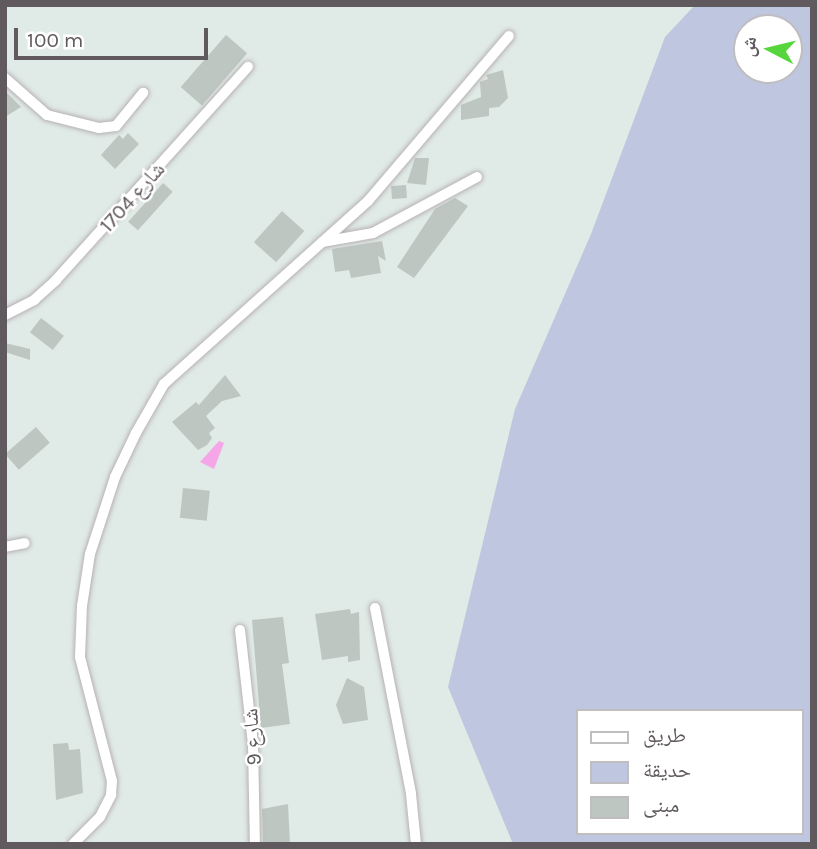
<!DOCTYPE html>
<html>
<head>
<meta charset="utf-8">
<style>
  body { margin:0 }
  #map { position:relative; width:817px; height:849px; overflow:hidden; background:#e0eae6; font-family:Karla,"Noto Naskh Arabic",sans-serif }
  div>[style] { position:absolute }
  .green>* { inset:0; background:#bfc7e0 }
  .water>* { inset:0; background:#f5a6e7 }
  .building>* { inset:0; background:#bdc6c0; transform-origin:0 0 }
  .roads { filter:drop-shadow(0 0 2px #b7b1b4) drop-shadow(0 0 2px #b7b1b4) }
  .street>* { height:10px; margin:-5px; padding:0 5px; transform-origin:5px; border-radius:5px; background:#fff }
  span { translate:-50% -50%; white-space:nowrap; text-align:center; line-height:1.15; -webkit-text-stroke:5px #fff; paint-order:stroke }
  .street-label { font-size:21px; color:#60595e }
  .frame { position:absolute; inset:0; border:7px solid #60595e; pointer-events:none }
  .legend { position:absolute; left:576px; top:709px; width:228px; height:126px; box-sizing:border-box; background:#fff; border:2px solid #bfbdbf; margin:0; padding:9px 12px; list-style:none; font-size:21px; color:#60595e }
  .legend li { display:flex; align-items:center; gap:14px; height:35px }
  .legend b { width:35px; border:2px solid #bfbdbf }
  .north { position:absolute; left:733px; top:14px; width:70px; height:70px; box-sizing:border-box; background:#fff; border:2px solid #bfbdbf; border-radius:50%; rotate:277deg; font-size:19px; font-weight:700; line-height:28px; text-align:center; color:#60595e }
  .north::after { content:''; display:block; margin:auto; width:24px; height:32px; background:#57d53c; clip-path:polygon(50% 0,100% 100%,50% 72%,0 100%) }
  .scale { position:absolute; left:14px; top:28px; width:194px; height:32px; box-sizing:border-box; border:4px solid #60595e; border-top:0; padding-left:9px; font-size:21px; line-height:24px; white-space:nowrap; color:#60595e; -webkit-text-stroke:5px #fff; paint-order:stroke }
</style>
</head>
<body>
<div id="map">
  <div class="green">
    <i style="clip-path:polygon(evenodd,695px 5px,812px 5px,812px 844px,513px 844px,448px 687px,515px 409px,591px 234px,665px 37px,695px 5px,747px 28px,789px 28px,789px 70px,747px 70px,747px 28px,695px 5px,577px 711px,801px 711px,801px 833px,577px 833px,577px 711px)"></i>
  </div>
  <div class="water">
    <i style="clip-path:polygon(219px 441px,224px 443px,214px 469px,200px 462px)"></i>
  </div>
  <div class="building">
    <i style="left:226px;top:35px;width:28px;height:69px;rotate:41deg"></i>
    <i style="clip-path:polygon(503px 70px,508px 98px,499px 107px,489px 108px,489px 116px,461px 120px,461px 105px,481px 97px,480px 82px,488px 79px,486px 75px)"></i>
    <i style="clip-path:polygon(5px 91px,21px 107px,5px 117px)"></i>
    <i style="clip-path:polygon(128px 133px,139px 144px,115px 169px,101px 155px,119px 135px,123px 139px)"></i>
    <i style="clip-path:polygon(415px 158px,429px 158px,426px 185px,407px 183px)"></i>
    <i style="left:163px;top:183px;width:13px;height:52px;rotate:42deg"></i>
    <i style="left:406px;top:185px;width:13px;height:15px;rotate:86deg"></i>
    <i style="clip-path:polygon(455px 198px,468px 206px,414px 278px,397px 267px,435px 209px)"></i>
    <i style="left:282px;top:211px;width:30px;height:42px;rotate:42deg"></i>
    <i style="clip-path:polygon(382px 241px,386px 261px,378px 256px,381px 273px,351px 278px,349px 270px,335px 272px,332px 249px)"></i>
    <i style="left:41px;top:318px;width:29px;height:18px;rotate:38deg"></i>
    <i style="clip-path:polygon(5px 343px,30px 349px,30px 360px,5px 352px)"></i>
    <i style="clip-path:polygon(225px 375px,241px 396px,222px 401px,206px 416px,215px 428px,209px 433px,212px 438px,207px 445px,198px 450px,172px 422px,196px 402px,199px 405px)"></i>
    <i style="left:36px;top:427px;width:21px;height:41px;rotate:49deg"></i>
    <i style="left:183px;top:488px;width:27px;height:30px;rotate:6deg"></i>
    <i style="clip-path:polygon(350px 609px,351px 614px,359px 612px,360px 660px,348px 662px,348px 656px,322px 660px,315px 614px)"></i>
    <i style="clip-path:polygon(283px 617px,289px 663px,282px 664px,290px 724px,261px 728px,252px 620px)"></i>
    <i style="clip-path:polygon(347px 678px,364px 687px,368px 720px,343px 724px,336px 705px)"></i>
    <i style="clip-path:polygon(68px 743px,69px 750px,80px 749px,83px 793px,56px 800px,53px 744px)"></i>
    <i style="clip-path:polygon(288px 804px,290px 844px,263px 844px,262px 809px)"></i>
  </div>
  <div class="roads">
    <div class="street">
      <i style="left:5px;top:78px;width:56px;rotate:41.4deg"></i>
      <i style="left:47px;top:115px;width:54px;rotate:14deg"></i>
      <i style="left:99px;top:128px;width:17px;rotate:-7deg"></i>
      <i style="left:116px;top:126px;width:43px;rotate:-50.7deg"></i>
      <i style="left:322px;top:242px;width:52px;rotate:-10deg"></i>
      <i style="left:373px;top:233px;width:118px;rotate:-28.3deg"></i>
      <i style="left:5px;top:315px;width:33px;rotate:-27deg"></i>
      <i style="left:34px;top:300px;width:30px;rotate:-42deg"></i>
      <i style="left:56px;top:280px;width:287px;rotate:-48deg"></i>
      <i style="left:5px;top:547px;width:20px;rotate:-11deg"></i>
      <i style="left:375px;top:608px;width:189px;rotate:79deg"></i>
      <i style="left:411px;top:794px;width:50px;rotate:84.3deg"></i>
      <i style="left:240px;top:630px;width:115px;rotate:83.5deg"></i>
      <i style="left:253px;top:744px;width:100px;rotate:88.9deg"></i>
      <i style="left:73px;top:844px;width:38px;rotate:-45deg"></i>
      <i style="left:100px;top:817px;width:25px;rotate:-63deg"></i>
      <i style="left:111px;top:795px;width:14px;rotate:-86deg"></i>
      <i style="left:112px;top:781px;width:128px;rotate:-104.5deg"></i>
      <i style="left:80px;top:657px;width:51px;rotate:-87.8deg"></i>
      <i style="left:82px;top:606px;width:53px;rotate:-81.3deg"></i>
      <i style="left:90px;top:554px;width:81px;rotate:-72deg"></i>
      <i style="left:115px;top:477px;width:49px;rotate:-64.5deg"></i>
      <i style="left:136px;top:433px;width:56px;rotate:-60.3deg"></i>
      <i style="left:164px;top:384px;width:274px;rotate:-41.9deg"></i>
      <i style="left:368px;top:201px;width:217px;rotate:-49.5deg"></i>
    </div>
  </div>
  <div class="street-label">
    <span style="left:132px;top:197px;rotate:-48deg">شارع 1704</span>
    <span style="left:252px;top:737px;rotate:-94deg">شارع 9</span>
  </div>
  <div class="frame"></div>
  <ul class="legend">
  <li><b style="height:9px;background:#fff"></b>طريق</li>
  <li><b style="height:19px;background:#bfc7e0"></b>حديقة</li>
  <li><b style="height:19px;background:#bdc6c0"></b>مبنى</li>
  </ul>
  <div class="north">ش</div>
  <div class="scale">100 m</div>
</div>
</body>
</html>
